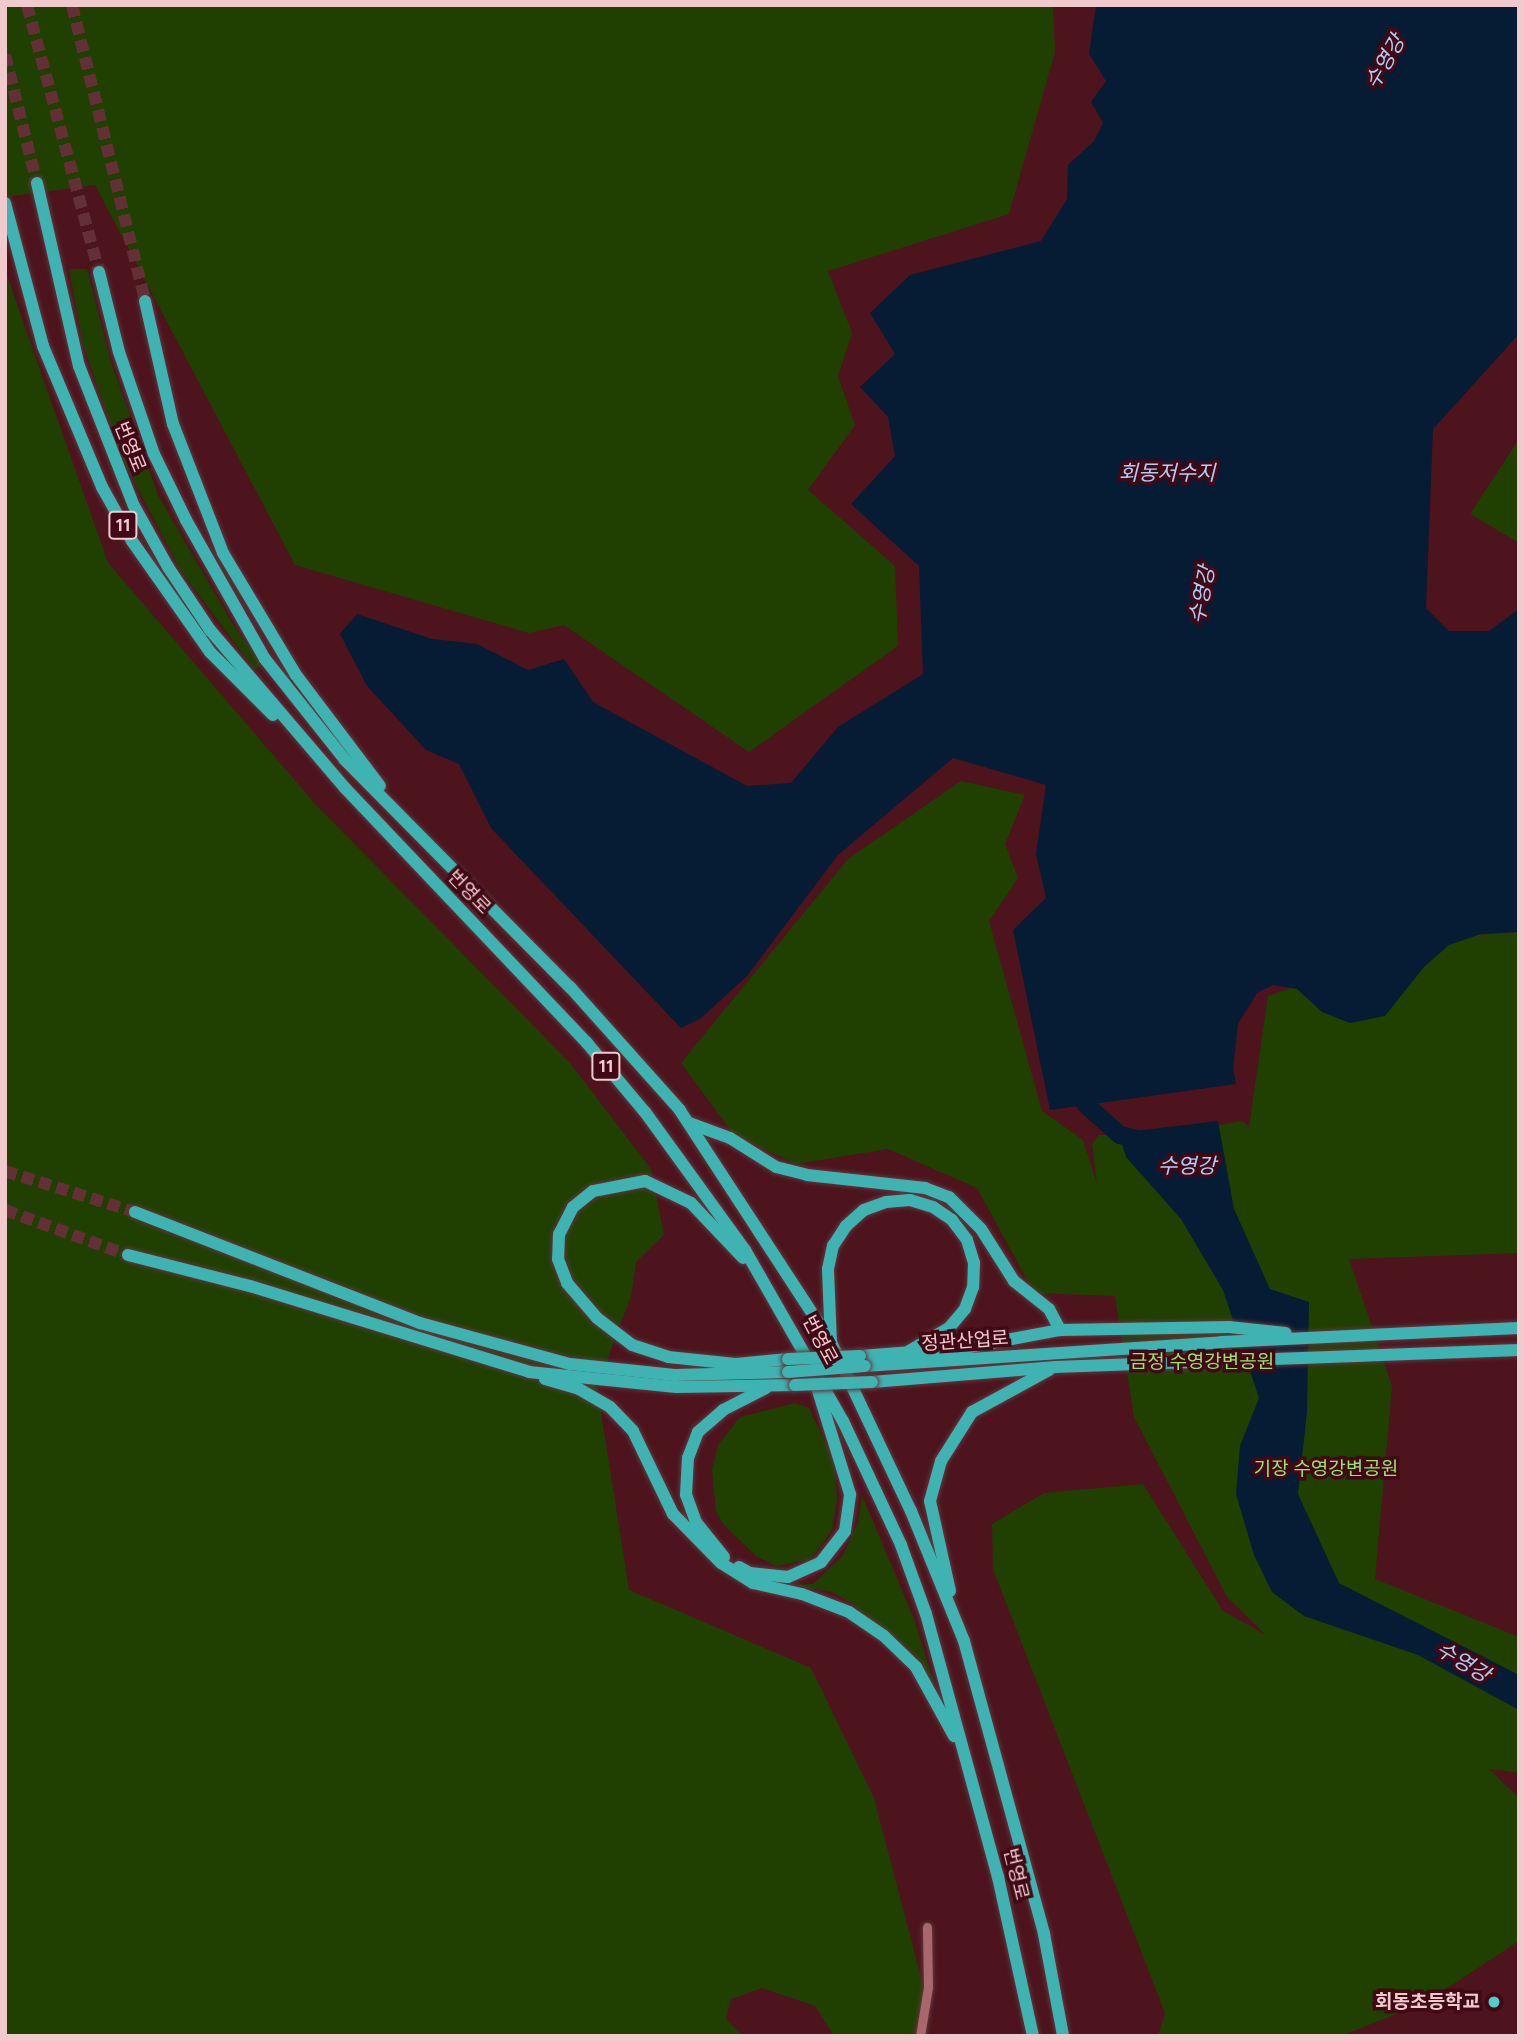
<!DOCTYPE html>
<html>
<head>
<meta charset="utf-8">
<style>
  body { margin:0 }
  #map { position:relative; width:1524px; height:2041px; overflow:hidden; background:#4d141e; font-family:Figtree,"Noto Sans KR",sans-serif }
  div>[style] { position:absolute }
  .green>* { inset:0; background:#1f4000 }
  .water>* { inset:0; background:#061b34 }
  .river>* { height:18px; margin:-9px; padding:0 9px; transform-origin:9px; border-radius:9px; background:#061b34 }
  .highway-tunnel>* { height:12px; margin-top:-6px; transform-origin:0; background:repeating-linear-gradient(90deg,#652f38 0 12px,transparent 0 18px) }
  .roads { filter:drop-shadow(0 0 2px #62353b) drop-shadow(0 0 2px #62353b) }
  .minor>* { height:9px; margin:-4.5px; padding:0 4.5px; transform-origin:4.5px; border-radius:4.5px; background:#a8676d }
  .highway>* { height:12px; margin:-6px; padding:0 6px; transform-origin:6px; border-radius:6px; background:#3eb3b2 }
  .bridges { filter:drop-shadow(0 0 2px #62353b) drop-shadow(0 0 2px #62353b) }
  .highway-bridge>* { height:12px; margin:-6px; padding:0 6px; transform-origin:6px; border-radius:6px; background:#3eb3b2 }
  .dots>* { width:19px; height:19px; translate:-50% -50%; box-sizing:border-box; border:4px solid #410815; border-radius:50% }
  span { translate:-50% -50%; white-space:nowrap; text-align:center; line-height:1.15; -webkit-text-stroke:7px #410815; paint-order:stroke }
  .shield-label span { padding:2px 5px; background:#410815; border:2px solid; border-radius:5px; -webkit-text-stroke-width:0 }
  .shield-label { font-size:18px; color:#f0cacc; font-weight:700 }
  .street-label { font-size:19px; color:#f0cacc }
  .park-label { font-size:19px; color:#9ce36a }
  .poi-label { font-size:19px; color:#f0cacc; font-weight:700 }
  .right { translate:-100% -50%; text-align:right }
  .water-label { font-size:21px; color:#adcef7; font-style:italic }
  .frame { position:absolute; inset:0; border:7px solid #f0cacc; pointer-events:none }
</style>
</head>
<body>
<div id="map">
  <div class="green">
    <i style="clip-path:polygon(5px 5px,1053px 5px,1055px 52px,1009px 214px,828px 271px,852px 333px,838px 376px,855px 425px,808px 490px,895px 566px,898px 646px,749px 752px,564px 625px,529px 633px,295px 565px,95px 185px,5px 197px)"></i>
    <i style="clip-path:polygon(69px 269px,87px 269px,111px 362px,158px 495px,232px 623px,262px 665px,255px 670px,181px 571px,123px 460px,83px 345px)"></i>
    <i style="clip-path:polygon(5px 270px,108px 563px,317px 806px,570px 1063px,651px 1169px,664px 1235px,636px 1262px,631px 1296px,597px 1387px,629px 1590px,811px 1668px,874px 1798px,923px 1985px,923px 2036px,834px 2036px,815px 2006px,762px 1988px,731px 1999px,726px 2019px,743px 2036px,5px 2036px)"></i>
    <i style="clip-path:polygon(1519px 439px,1519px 543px,1470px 514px)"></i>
    <i style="clip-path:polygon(961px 781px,1025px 795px,1005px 844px,1018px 878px,989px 921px,1042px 1111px,1083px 1140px,1097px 1184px,1092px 1144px,1099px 1135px,1174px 1134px,1242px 1121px,1249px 1127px,1268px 996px,1448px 937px,1519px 932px,1519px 1253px,1349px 1259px,1392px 1386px,1375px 1579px,1519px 1637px,1519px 1773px,1489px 1769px,1519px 1798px,1519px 1941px,1426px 2002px,1341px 2036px,1158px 2036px,1165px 2013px,993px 1569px,992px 1524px,1044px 1493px,1143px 1484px,1223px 1611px,1266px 1635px,1227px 1597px,1134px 1417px,1115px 1296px,1034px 1293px,977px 1188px,888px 1149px,796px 1164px,734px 1135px,681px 1063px,848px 859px)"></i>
    <i style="clip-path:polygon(795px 1403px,809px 1408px,834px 1461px,837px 1500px,832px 1530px,817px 1551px,808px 1560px,776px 1566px,756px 1556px,724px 1525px,716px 1511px,712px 1470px,718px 1445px,740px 1417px)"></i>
    <i style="clip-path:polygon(862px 1495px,914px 1619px,937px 1692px,919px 1663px,851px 1603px,832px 1592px,790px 1585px,813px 1584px,843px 1555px,858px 1523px)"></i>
  </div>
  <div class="water">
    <i style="clip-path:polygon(1096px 5px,1519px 5px,1519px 334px,1433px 429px,1426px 608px,1449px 631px,1489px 631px,1519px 609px,1519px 932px,1481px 934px,1449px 945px,1424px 967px,1385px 1016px,1350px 1023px,1322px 1012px,1297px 989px,1273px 985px,1257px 993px,1238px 1024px,1233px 1069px,1236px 1084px,1050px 1110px,1013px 930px,1046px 898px,1036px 854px,1046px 785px,953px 758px,838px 855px,747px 976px,700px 1019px,681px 1028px,491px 828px,459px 764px,426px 750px,367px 686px,340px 634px,357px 614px,432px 639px,477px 644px,528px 670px,564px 659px,593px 702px,747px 786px,791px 783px,838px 727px,923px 674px,919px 566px,851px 504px,895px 456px,888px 417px,860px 387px,895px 354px,870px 313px,910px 275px,1041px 241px,1067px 199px,1068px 165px,1094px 141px,1103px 123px,1091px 102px,1106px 81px,1089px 54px)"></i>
    <i style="clip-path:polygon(1218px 1121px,1234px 1209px,1270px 1289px,1309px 1302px,1307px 1412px,1298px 1494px,1339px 1583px,1519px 1675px,1519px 1710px,1418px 1655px,1304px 1616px,1272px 1592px,1254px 1555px,1236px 1494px,1240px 1446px,1259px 1398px,1223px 1290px,1181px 1219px,1126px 1157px,1119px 1133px)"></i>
  </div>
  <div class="river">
    <i style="left:1093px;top:1083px;width:22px;rotate:111deg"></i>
    <i style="left:1085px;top:1104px;width:47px;rotate:41.5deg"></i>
    <i style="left:1120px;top:1135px;width:22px;rotate:13deg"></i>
  </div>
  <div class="highway-tunnel">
    <i style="left:27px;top:5px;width:277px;rotate:74.9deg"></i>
    <i style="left:72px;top:5px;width:305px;rotate:76.1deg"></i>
    <i style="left:5px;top:55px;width:132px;rotate:76deg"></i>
    <i style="left:5px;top:1171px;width:136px;rotate:17.5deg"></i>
    <i style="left:5px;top:1210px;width:131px;rotate:20.1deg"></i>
  </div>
  <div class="roads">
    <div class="minor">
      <i style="left:920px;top:2036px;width:50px;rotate:-80.7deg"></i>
      <i style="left:928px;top:1987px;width:60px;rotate:-91deg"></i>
    </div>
    <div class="highway">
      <i style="left:37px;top:183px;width:188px;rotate:77.1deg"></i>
      <i style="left:79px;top:366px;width:150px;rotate:68.6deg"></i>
      <i style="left:134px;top:506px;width:70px;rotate:60.9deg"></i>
      <i style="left:168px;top:567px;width:76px;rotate:56.3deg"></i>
      <i style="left:210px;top:630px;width:208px;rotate:49.5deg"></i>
      <i style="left:345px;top:788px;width:352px;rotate:46.5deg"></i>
      <i style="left:587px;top:1043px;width:90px;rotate:50deg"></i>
      <i style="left:645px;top:1112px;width:170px;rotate:54.1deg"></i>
      <i style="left:745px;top:1250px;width:197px;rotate:60.2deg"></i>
      <i style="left:843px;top:1421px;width:137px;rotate:64.9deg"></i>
      <i style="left:901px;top:1545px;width:73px;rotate:70.1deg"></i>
      <i style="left:926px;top:1614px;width:273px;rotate:74.7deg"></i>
      <i style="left:998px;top:1877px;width:163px;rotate:77.6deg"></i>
      <i style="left:5px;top:203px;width:148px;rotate:75.1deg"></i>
      <i style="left:43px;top:346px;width:153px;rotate:67.3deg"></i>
      <i style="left:102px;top:487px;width:62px;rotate:60.9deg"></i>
      <i style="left:132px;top:541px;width:136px;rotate:54.9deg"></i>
      <i style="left:210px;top:652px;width:89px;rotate:45deg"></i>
      <i style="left:99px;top:272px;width:82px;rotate:76deg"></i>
      <i style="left:119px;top:352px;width:108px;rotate:71.1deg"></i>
      <i style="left:154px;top:454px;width:73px;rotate:64.1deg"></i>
      <i style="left:186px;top:520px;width:160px;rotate:60.4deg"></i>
      <i style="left:265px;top:659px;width:129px;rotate:51.6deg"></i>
      <i style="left:345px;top:760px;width:320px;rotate:45.3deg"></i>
      <i style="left:570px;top:987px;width:164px;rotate:48.2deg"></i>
      <i style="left:679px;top:1109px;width:278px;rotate:56.9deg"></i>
      <i style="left:831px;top:1342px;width:187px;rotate:64.7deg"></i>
      <i style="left:911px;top:1511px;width:140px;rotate:67.8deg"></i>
      <i style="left:964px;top:1641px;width:304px;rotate:74.7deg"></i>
      <i style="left:1044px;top:1934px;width:104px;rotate:79.4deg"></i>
      <i style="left:145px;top:301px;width:126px;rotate:77.2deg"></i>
      <i style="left:173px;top:424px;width:138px;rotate:68.8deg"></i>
      <i style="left:223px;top:553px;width:142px;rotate:59.1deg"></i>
      <i style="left:296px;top:675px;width:139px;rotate:52.9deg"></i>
      <i style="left:689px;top:1123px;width:44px;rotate:20.1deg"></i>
      <i style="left:730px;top:1138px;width:54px;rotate:32.2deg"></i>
      <i style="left:776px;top:1167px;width:32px;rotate:14deg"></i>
      <i style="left:807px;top:1175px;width:119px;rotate:6.3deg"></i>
      <i style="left:925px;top:1188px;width:26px;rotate:21deg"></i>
      <i style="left:949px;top:1197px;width:45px;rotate:45deg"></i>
      <i style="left:981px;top:1229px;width:62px;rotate:57.6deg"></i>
      <i style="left:1014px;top:1281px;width:45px;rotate:38.7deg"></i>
      <i style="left:1049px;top:1309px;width:24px;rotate:62deg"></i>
      <i style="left:135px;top:1212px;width:306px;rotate:21.3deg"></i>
      <i style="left:420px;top:1323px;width:156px;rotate:15.3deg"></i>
      <i style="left:570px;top:1364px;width:105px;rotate:6deg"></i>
      <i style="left:674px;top:1375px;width:114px;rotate:-1.5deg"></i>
      <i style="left:128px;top:1255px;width:126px;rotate:14.3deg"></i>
      <i style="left:250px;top:1286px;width:292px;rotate:17.1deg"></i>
      <i style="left:529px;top:1372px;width:148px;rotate:5.8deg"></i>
      <i style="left:676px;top:1387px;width:119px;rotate:-1deg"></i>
      <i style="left:743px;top:1258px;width:76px;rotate:-133.4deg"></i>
      <i style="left:691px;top:1203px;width:51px;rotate:-154.4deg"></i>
      <i style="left:645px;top:1181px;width:53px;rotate:169.1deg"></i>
      <i style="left:593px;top:1191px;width:26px;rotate:141deg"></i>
      <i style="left:573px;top:1207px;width:30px;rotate:117deg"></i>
      <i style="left:559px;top:1234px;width:25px;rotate:92deg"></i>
      <i style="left:558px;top:1259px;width:26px;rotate:69deg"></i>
      <i style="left:567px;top:1283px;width:46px;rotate:49.4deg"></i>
      <i style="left:597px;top:1318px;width:44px;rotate:37.6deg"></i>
      <i style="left:632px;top:1345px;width:38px;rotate:18deg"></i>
      <i style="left:668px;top:1357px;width:68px;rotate:5.9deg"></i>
      <i style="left:736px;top:1364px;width:52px;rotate:-5.5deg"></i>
      <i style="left:831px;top:1342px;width:73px;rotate:-92.4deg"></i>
      <i style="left:828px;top:1269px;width:24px;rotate:-78deg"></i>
      <i style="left:833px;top:1246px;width:24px;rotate:-57deg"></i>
      <i style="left:846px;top:1226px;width:24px;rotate:-42deg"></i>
      <i style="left:864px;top:1210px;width:23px;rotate:-20deg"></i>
      <i style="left:886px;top:1202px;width:24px;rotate:-5deg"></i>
      <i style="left:910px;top:1200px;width:24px;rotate:17deg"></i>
      <i style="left:933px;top:1207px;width:23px;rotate:34deg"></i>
      <i style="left:952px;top:1220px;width:25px;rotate:53deg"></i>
      <i style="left:967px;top:1240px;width:24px;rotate:73deg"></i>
      <i style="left:974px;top:1263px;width:24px;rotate:92deg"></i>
      <i style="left:973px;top:1287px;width:23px;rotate:110deg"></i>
      <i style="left:965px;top:1309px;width:25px;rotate:130deg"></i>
      <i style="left:949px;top:1328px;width:46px;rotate:150.1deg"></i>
      <i style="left:860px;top:1356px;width:104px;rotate:-4.4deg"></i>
      <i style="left:964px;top:1348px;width:98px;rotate:-10.6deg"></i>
      <i style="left:1060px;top:1330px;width:169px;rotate:-1deg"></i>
      <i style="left:1229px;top:1327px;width:57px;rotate:6deg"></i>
      <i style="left:865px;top:1366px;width:358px;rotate:-3.8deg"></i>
      <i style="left:1222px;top:1342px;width:297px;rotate:-2.7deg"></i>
      <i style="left:545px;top:1379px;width:35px;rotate:16deg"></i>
      <i style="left:579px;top:1389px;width:36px;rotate:30deg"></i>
      <i style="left:610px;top:1407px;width:33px;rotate:46deg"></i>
      <i style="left:633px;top:1431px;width:92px;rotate:64.3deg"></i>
      <i style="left:673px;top:1514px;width:69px;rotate:45.6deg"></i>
      <i style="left:721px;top:1563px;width:38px;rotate:32deg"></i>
      <i style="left:753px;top:1583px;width:50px;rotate:12.7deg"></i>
      <i style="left:802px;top:1594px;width:50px;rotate:21deg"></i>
      <i style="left:849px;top:1612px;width:42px;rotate:34.4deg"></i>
      <i style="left:884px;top:1636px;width:45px;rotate:44.1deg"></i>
      <i style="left:916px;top:1667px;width:79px;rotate:61.2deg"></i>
      <i style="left:872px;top:1382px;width:184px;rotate:-4.7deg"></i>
      <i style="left:1055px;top:1367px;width:464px;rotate:-2.1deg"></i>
      <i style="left:724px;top:1557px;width:45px;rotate:-128.7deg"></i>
      <i style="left:696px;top:1522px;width:29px;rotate:-110deg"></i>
      <i style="left:686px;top:1495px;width:37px;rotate:-87deg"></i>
      <i style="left:688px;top:1458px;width:28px;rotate:-69deg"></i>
      <i style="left:698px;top:1432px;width:33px;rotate:-41deg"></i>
      <i style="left:723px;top:1410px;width:48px;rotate:-27.1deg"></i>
      <i style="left:739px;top:1567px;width:13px;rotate:29deg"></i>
      <i style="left:750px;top:1573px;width:38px;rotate:6deg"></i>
      <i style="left:788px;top:1577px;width:36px;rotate:-24deg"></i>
      <i style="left:821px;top:1562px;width:39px;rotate:-52deg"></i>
      <i style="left:845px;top:1531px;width:37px;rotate:-82deg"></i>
      <i style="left:850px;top:1494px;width:115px;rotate:-107.2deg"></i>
      <i style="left:950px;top:1591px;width:92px;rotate:-102.5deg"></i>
      <i style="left:930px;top:1501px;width:41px;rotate:-74.6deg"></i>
      <i style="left:941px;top:1461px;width:58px;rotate:-57.7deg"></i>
      <i style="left:972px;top:1412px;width:88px;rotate:-28.6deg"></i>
    </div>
  </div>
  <div class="bridges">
    <div class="highway-bridge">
      <i style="left:788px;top:1359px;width:72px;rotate:-2.4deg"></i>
      <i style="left:788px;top:1372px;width:77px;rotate:-4.5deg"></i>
      <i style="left:795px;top:1385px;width:77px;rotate:-2.2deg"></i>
    </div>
  </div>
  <div class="dots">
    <i style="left:1494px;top:2002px;background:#53cdcb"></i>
  </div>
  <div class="shield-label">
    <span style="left:123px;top:525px">11</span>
    <span style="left:606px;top:1066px">11</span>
  </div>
  <div class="street-label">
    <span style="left:130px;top:447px;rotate:68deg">번영로</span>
    <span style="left:469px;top:892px;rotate:46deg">번영로</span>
    <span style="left:820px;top:1340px;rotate:62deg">번영로</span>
    <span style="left:965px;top:1341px;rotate:-4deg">정관산업로</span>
    <span style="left:1016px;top:1874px;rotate:76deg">번영로</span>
  </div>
  <div class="park-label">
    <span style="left:1202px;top:1362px">금정 수영강변공원</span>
    <span style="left:1326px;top:1469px">기장 수영강변공원</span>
  </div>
  <div class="poi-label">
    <span class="right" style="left:1480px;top:2002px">회동초등학교</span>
  </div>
  <div class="water-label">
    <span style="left:1385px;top:62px;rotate:-60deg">수영강</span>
    <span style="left:1167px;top:473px">회동저수지</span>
    <span style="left:1202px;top:595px;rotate:-79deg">수영강</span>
    <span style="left:1187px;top:1166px">수영강</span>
    <span style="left:1463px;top:1662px;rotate:31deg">수영강</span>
  </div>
  <div class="frame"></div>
</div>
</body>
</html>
